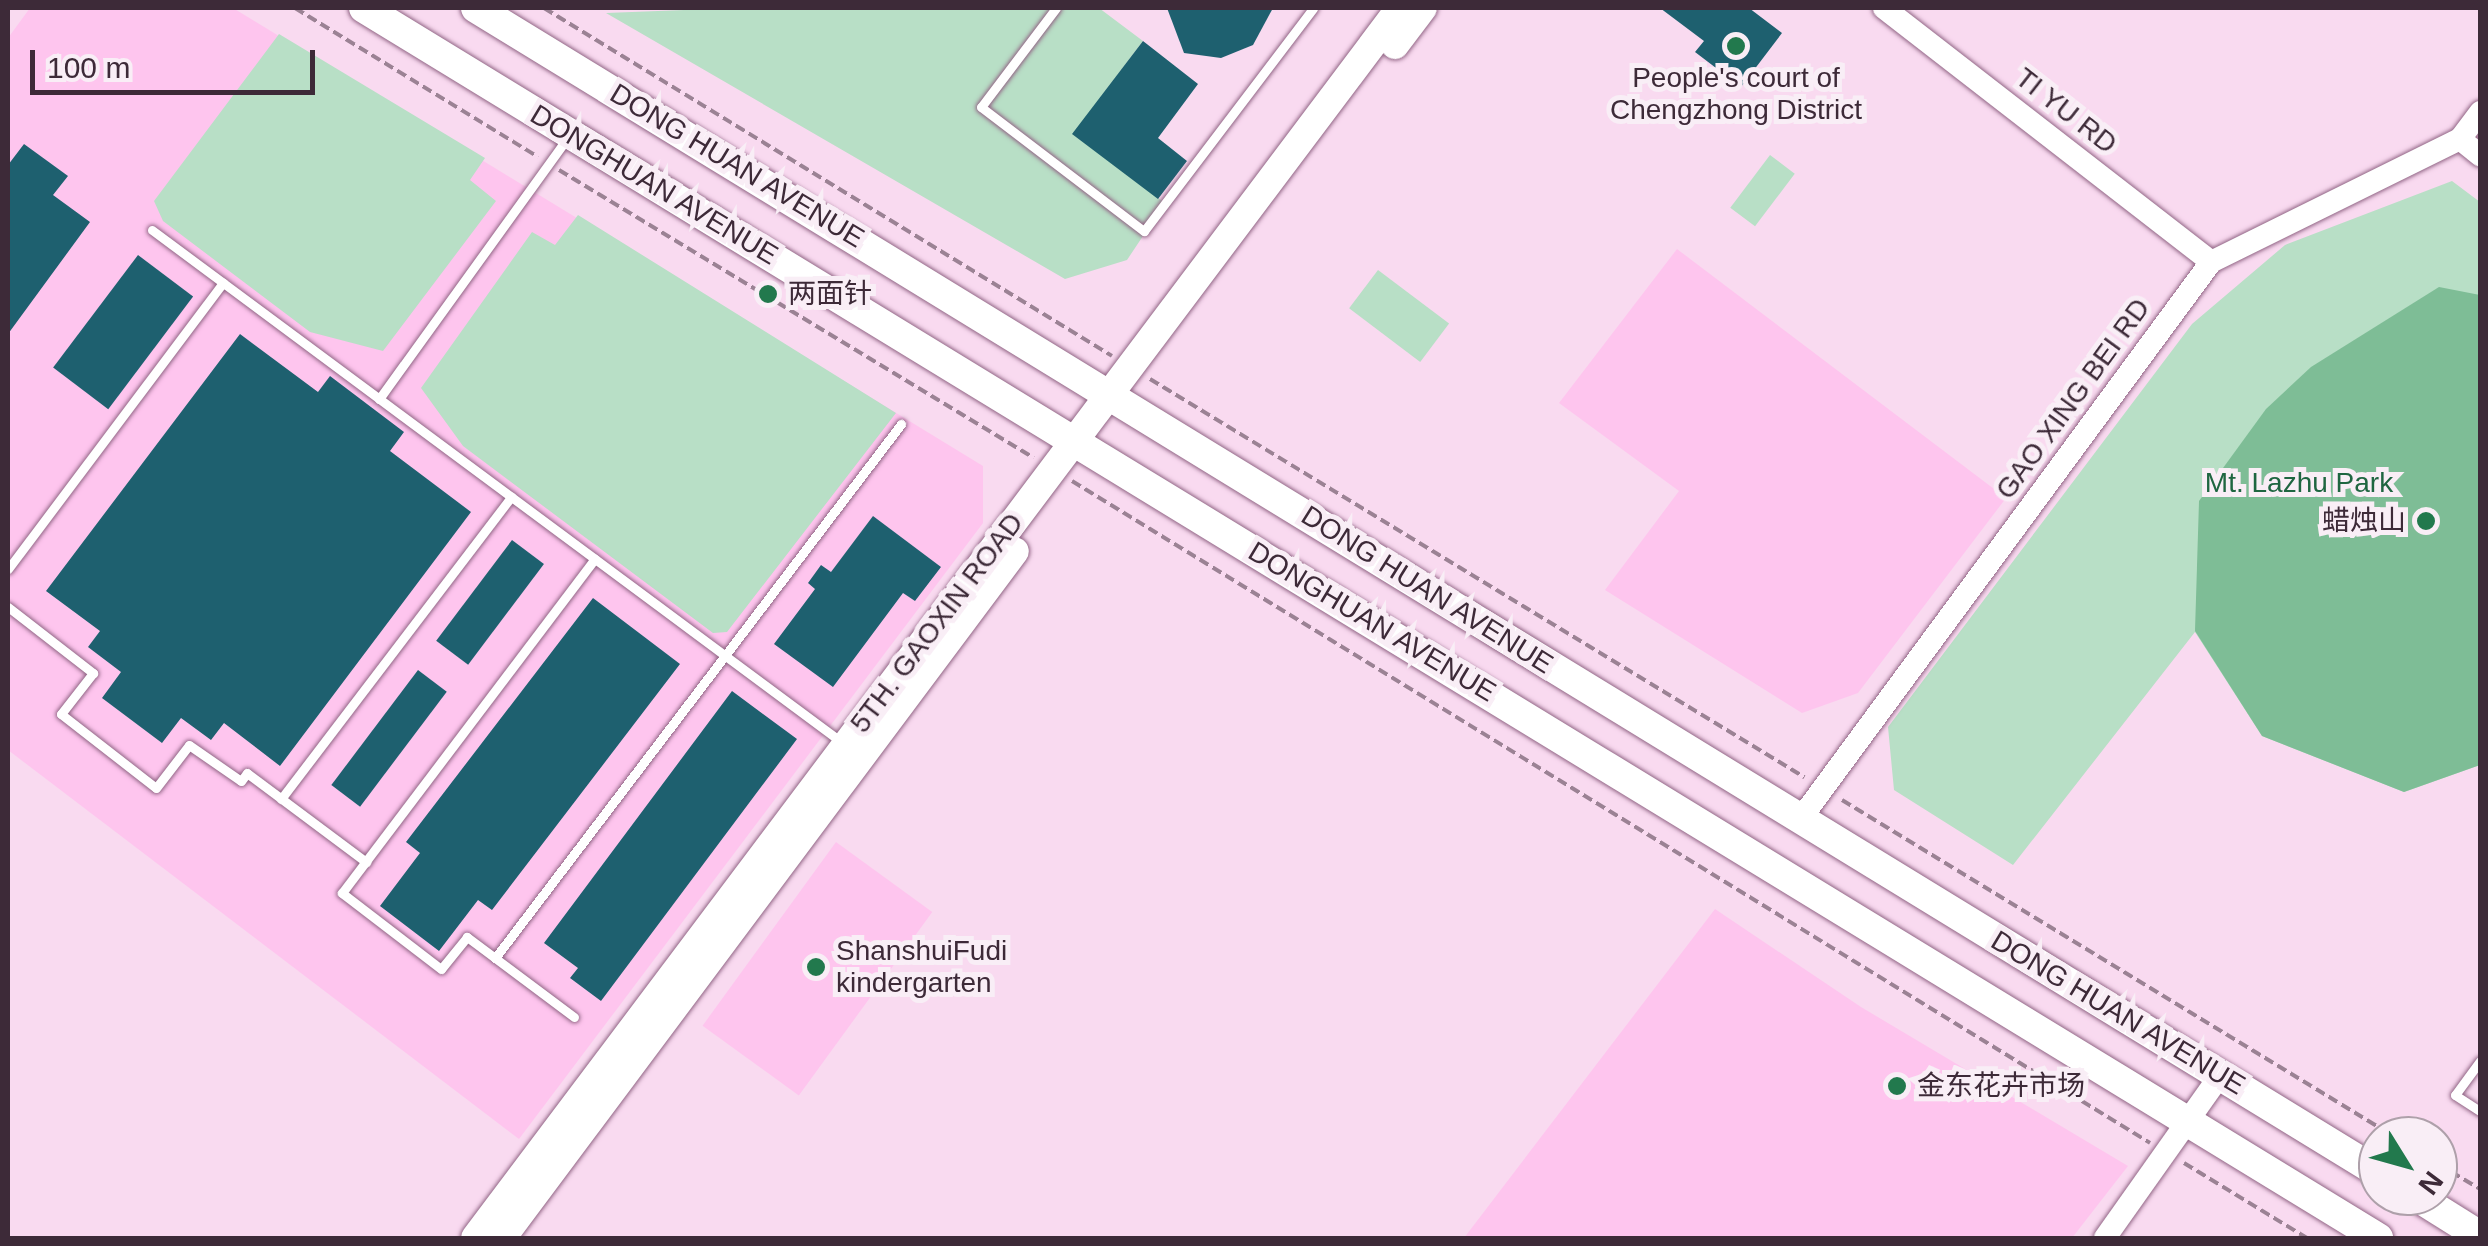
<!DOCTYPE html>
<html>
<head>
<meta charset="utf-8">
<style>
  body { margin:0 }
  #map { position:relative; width:2488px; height:1246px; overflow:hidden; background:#f9daf0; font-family:Arial,"Noto Sans SC",sans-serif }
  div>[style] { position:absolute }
  .built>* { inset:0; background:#fec5ee; transform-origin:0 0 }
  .green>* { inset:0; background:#b8dfc6; transform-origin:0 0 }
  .forest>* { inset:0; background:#7ebd96 }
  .building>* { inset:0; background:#1e606f; transform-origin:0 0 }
  .path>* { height:4px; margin-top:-2px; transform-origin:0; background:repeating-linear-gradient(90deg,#9b8294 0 10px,transparent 0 15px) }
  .roads { filter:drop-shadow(0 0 2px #916585) drop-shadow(0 0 2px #916585) }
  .service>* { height:9px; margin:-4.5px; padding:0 4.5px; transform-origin:4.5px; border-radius:4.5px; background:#fff }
  .tertiary>* { height:22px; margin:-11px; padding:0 11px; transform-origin:11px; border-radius:11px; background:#fff }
  .secondary>* { height:28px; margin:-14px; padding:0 14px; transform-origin:14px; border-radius:14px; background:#fff }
  .trunk>* { height:30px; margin:-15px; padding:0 15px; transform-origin:15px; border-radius:15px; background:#fff }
  .dots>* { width:28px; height:28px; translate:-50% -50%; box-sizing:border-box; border:5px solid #f9eef6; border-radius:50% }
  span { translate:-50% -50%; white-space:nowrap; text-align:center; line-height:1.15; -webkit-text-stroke:10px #f9eef6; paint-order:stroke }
  .poi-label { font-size:28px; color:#3d2a38 }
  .left { translate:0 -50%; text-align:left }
  .right { translate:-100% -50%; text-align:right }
  .street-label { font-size:28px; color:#3d2a38 }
  .park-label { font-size:28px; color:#1f6641 }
  .frame { position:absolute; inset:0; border:10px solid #3d2a38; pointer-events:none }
  .north { position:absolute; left:2358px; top:1116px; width:100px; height:100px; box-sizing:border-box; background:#f9eef6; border:2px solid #aea0aa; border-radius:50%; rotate:127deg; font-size:28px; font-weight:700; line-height:40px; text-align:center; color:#3d2a38 }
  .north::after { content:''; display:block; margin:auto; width:35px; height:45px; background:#22794d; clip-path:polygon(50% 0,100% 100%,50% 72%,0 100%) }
  .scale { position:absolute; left:30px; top:50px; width:285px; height:45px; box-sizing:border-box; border:5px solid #3d2a38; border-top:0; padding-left:12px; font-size:30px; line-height:35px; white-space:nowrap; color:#3d2a38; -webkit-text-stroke:8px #f9eef6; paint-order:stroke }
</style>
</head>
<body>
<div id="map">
  <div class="built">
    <i style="clip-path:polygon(30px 8px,233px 8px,983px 466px,983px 523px,519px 1139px,8px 750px,8px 38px)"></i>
    <i style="clip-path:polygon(1677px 249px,2006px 498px,1858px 693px,1802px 713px,1605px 590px,1679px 491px,1559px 403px)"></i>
    <i style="left:836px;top:842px;width:119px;height:227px;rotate:36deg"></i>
    <i style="clip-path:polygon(1715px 909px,1861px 1007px,2128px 1166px,2072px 1238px,1464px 1238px)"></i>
  </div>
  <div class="green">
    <i style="clip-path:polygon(736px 8px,1099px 8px,1143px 41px,1073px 134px,1165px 203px,1127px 260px,1065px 279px,606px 13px)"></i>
    <i style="clip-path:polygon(279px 34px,485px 158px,470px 180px,496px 201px,383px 351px,310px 332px,163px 221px,154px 201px)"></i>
    <i style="left:1770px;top:155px;width:31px;height:66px;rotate:37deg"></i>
    <i style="clip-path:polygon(2452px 181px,2480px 202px,2480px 765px,2404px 792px,2262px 736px,2195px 632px,2013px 865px,1894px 790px,1888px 727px,2192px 324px,2285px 245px)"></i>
    <i style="clip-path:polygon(578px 215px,896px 413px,727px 632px,713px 633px,463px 446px,421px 388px,532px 232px,555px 245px)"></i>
    <i style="left:1378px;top:270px;width:89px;height:48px;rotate:37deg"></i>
  </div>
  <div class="forest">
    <i style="clip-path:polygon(2439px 287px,2480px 295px,2480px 765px,2404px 792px,2262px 736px,2195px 631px,2199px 501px,2266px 409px,2311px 367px)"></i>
  </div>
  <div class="building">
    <i style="clip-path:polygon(1167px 8px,1273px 8px,1253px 45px,1221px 58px,1184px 53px)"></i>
    <i style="clip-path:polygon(1660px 8px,1749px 8px,1782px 33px,1741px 87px,1695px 52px,1704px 41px)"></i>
    <i style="clip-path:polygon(1143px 41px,1198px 84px,1158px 138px,1187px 161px,1158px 199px,1072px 134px)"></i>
    <i style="clip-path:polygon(24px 144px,68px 176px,53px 195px,90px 222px,8px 334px,8px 165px)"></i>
    <i style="left:138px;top:255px;width:69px;height:141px;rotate:37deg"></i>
    <i style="clip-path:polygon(240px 334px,318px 392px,330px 376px,404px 432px,390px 451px,471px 512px,280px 766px,224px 723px,211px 740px,181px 718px,162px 743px,102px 698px,121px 672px,88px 647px,100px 631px,46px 591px)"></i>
    <i style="clip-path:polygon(873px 516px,941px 567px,915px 601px,903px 593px,833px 687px,774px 644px,815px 589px,808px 583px,821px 565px,831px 572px)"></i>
    <i style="left:512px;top:540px;width:40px;height:126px;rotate:37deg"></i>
    <i style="clip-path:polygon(593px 598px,680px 664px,492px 910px,478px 900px,439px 951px,380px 906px,420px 853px,406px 842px)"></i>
    <i style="left:418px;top:670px;width:36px;height:144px;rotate:37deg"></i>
    <i style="clip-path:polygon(732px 691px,797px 739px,601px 1001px,570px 978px,578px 968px,544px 943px)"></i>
  </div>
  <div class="path">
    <i style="left:295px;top:8px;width:285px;rotate:31.5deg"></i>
    <i style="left:544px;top:8px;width:666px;rotate:31.49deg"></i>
    <i style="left:559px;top:170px;width:555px;rotate:31.23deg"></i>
    <i style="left:1150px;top:379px;width:766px;rotate:31.32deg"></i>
    <i style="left:1072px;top:481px;width:1265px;rotate:31.55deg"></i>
    <i style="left:1842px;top:800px;width:645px;rotate:31.37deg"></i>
    <i style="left:2184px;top:1163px;width:144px;rotate:31.4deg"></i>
    <i style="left:2438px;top:1164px;width:49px;rotate:30.8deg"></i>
  </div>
  <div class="roads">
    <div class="service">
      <i style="left:1056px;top:8px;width:124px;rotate:127.1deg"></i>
      <i style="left:981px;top:107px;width:205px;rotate:37.3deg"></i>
      <i style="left:1144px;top:231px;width:280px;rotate:-52.8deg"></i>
      <i style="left:152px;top:230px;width:862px;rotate:36.6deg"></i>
      <i style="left:379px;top:399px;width:319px;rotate:-54.2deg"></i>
      <i style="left:8px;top:569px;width:358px;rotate:-53.1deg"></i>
      <i style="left:8px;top:607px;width:108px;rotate:37.8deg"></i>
      <i style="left:93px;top:673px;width:52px;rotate:128deg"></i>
      <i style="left:61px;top:714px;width:120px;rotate:37.9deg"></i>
      <i style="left:156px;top:788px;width:54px;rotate:-52.5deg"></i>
      <i style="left:189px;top:745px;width:63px;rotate:34.7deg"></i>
      <i style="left:241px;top:781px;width:10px;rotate:-53deg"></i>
      <i style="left:247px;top:773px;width:149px;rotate:36.8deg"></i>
      <i style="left:281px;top:799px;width:380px;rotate:-52.7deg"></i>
      <i style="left:495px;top:958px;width:671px;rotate:-52.75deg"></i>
      <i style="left:574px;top:1017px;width:134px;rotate:-143.2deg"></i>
      <i style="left:467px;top:937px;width:41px;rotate:129.1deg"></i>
      <i style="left:441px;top:969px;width:125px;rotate:-142.5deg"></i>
      <i style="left:342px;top:893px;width:419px;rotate:-52.9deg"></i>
      <i style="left:2480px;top:1061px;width:42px;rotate:126.3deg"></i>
      <i style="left:2455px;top:1095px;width:30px;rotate:33deg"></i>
    </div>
    <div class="tertiary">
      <i style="left:1884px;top:8px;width:414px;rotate:37.8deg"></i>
      <i style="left:2460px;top:139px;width:26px;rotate:39deg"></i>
      <i style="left:1799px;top:821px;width:694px;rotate:-53.61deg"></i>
      <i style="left:2211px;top:262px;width:278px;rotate:-26.3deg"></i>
      <i style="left:2460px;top:139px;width:34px;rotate:-53deg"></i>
      <i style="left:2105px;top:1238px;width:201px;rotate:-54.7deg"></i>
    </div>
    <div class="secondary">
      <i style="left:1395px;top:45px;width:46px;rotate:-52.9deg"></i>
      <i style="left:475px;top:1238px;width:1539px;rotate:-53.06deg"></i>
      <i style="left:502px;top:1238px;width:857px;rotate:-53.25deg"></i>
    </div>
    <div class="trunk">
      <i style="left:364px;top:8px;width:2360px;rotate:31.41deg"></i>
      <i style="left:476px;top:8px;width:2230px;rotate:31.47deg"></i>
      <i style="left:2416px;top:1196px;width:75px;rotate:32deg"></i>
    </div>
  </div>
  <div class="dots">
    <i style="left:1736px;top:46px;background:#22794d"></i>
    <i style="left:768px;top:294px;background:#22794d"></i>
    <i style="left:2426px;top:521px;background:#22794d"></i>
    <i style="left:816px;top:967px;background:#22794d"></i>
    <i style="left:1897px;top:1086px;background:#22794d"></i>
  </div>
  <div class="poi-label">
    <span style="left:1736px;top:94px">People's court of<br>Chengzhong District</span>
    <span class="left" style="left:788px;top:294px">两面针</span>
    <span class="right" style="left:2406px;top:521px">蜡烛山</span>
    <span class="left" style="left:836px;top:967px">ShanshuiFudi<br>kindergarten</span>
    <span class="left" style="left:1917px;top:1086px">金东花卉市场</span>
  </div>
  <div class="street-label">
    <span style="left:2066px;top:111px;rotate:38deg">TI YU RD</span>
    <span style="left:737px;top:166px;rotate:31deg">DONG HUAN AVENUE</span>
    <span style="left:654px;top:185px;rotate:31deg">DONGHUAN AVENUE</span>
    <span style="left:2073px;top:399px;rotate:-54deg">GAO XING BEI RD</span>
    <span style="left:1427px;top:590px;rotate:32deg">DONG HUAN AVENUE</span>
    <span style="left:1372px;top:622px;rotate:31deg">DONGHUAN AVENUE</span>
    <span style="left:937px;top:623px;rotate:-53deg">5TH. GAOXIN ROAD</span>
    <span style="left:2118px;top:1013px;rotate:31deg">DONG HUAN AVENUE</span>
  </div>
  <div class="park-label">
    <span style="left:2299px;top:483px">Mt. Lazhu Park</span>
  </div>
  <div class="frame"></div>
  <div class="north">N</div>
  <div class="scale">100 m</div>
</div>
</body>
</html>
